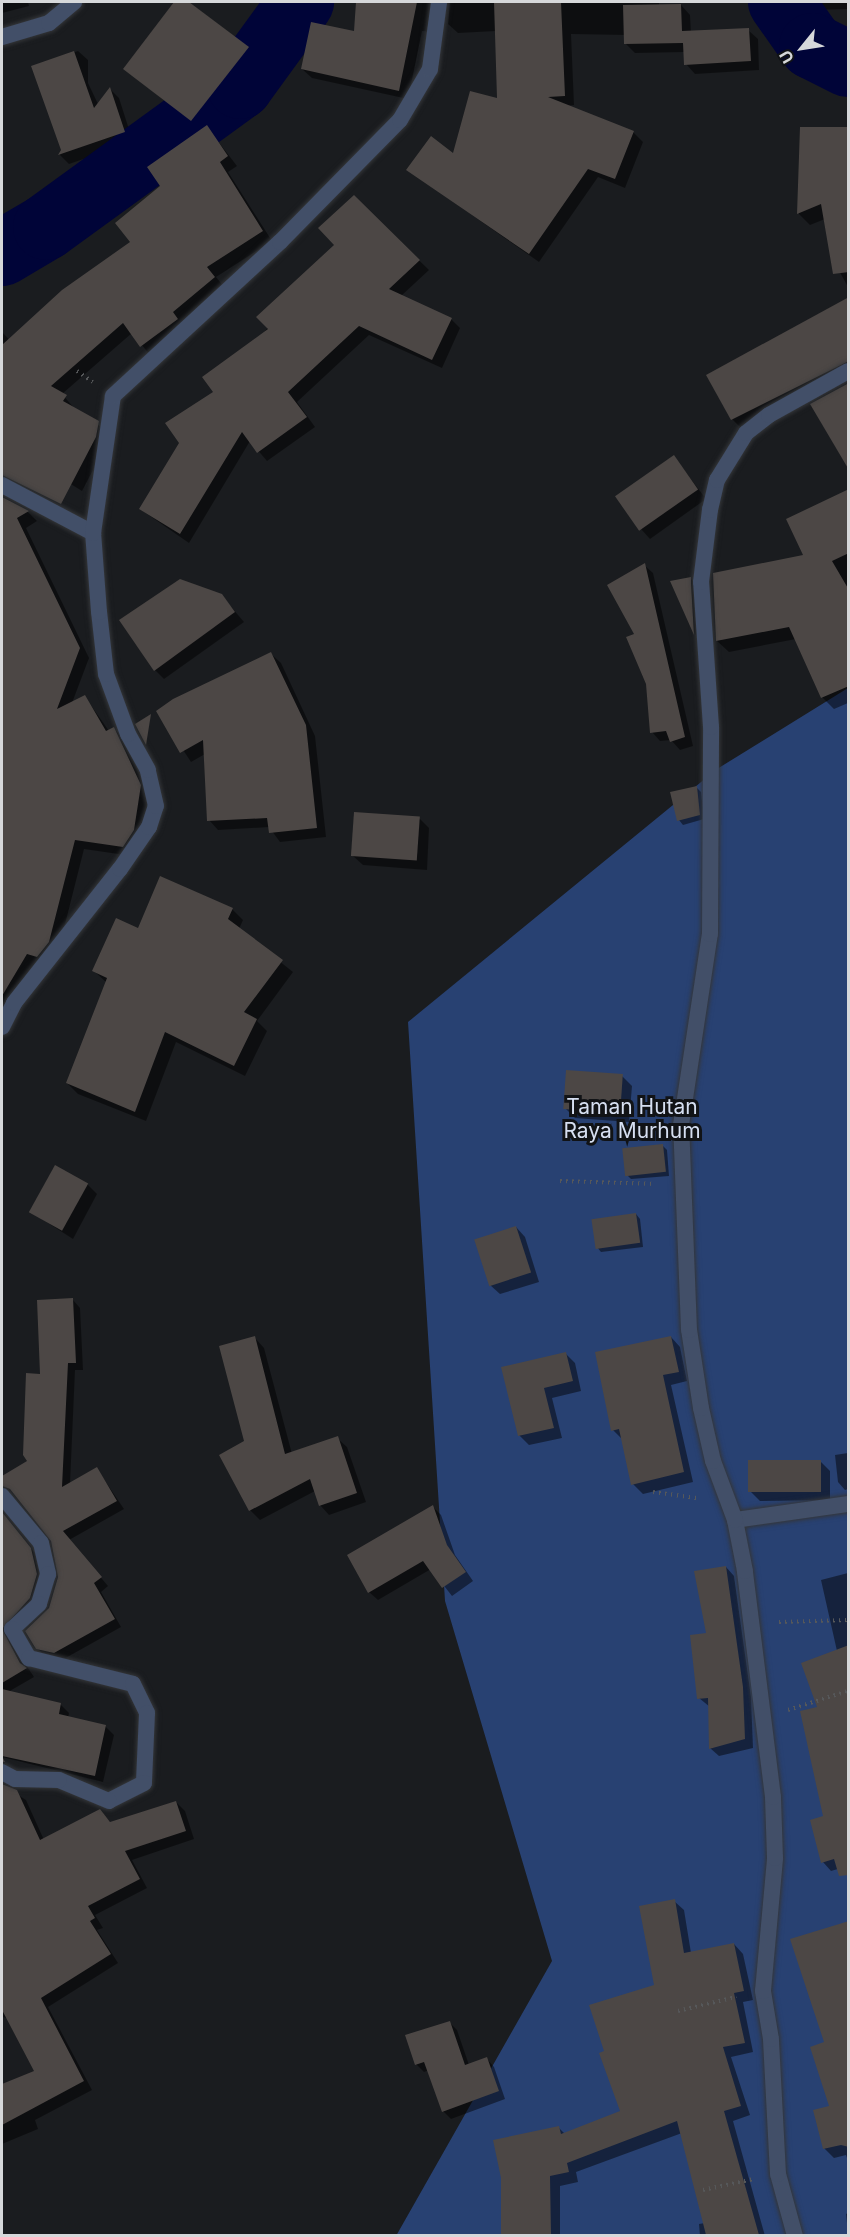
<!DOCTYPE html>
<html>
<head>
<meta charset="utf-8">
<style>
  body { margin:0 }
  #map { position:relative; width:850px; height:2237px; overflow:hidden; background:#1a1c1f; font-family:Inter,sans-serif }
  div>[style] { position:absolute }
  .green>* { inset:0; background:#284172 }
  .shadow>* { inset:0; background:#0007 }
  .river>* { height:66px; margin:-33px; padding:0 33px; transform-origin:33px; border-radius:33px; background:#000438 }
  .building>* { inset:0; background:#4c4745; transform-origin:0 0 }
  .path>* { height:4px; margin-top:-2px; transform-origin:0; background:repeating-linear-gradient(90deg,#56585a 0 1.5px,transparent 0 6px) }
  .roads { filter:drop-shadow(0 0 2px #343639) drop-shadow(0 0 2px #343639) }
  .minor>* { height:16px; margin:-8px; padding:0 8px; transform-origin:8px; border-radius:8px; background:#424f68 }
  span { translate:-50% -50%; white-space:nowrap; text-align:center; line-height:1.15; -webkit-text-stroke:6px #111316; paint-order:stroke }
  .park-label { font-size:21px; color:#d6dff1 }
  .frame { position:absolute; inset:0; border:3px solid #d6d8da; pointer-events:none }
  .north { position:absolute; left:772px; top:18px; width:60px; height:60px; -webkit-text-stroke:4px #111316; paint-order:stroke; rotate:240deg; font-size:16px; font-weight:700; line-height:24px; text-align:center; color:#d6d8da }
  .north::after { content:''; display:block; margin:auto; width:21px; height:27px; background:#d6d8da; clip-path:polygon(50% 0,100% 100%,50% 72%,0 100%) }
</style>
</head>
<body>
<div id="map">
  <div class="green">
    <i style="clip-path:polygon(848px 688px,848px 2235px,396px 2236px,552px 1961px,445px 1601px,408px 1022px,717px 769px)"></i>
  </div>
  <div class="shadow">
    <i style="clip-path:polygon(2px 2px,28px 2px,29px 6px,2px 13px)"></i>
    <i style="clip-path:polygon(176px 2px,187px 2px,258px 58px,201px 130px,125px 69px)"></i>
    <i style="clip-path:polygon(358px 2px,444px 2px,435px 32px,422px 31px,408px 99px,312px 78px,302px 69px,355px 33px)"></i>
    <i style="clip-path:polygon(444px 2px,659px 2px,659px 6px,681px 5px,690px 15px,691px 33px,748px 30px,758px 39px,759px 70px,695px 74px,686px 64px,685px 52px,635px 53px,626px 44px,626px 35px,571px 34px,574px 105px,565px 106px,633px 132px,643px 142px,625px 188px,598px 177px,539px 262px,408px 170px,454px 155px,498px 100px,496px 31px,458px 33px,448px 24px,450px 2px)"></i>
    <i style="clip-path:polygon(806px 2px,848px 2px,848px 9px,814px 10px)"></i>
    <i style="clip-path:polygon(78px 51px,88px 60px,88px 83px,98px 104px,110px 89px,119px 98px,133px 142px,69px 164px,60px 155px,63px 151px,33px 67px)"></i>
    <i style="clip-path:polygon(207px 127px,237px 166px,228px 172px,272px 241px,216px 277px,224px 287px,150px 355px,132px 333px,62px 394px,74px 408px,108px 432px,105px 447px,82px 491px,2px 441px,2px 402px,23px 342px,133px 242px,162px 186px)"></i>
    <i style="clip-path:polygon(848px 128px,848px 287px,832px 258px,825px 219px,810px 225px,799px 214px,802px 129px)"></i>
    <i style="clip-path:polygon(354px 197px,429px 270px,401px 296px,451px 319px,460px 328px,442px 368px,369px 335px,297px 402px,315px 427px,267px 461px,250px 441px,189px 543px,140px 509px,215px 392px,336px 245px)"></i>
    <i style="clip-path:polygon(848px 298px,848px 377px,744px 431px,732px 419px)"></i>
    <i style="clip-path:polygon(2px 332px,18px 349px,2px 375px)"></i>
    <i style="clip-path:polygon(674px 457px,706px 499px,650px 539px,641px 529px)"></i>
    <i style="clip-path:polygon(848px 491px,848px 703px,834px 709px,822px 697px,796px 639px,729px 652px,717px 641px,806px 556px)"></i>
    <i style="clip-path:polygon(2px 500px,28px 512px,37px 521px,26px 528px,89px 658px,72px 703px,85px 697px,109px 731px,114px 729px,123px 738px,149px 795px,143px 840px,132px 856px,84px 849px,58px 952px,2px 1032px,2px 784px,23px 703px,24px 639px,2px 626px)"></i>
    <i style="clip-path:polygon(644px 565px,653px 573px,693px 746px,680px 750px,671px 740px,660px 741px,652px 732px,647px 683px,636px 635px)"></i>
    <i style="clip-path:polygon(691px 579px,700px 588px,703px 641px,695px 634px,672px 582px)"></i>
    <i style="clip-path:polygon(221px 595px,244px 622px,164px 679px,155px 670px)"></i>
    <i style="clip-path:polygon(271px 654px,281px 663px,315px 736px,326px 837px,280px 842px,269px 827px,218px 830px,209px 820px,205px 754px,191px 762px,158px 712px)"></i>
    <i style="clip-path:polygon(696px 787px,701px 792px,704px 819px,683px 825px,679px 820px)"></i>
    <i style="clip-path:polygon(420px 819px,429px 828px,427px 870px,363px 865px,353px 856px)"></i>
    <i style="clip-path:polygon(232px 909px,243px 920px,239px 929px,293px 972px,257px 1021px,267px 1031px,245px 1076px,176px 1042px,146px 1121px,78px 1094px,67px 1083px,107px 983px,94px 971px,139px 930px)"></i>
    <i style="clip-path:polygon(622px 1076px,632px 1086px,629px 1122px,575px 1118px,565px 1108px)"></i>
    <i style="clip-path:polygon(662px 1145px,667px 1150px,669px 1176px,631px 1179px,626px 1174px)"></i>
    <i style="clip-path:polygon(87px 1184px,97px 1194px,73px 1239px,31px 1212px)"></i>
    <i style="clip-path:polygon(636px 1214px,640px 1219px,643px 1247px,601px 1252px,597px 1247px)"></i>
    <i style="clip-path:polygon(516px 1227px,525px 1237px,539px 1282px,500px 1294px,490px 1285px)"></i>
    <i style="clip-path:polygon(73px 1300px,80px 1308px,83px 1370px,75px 1370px,70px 1484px,97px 1469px,124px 1509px,69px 1540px,108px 1586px,101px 1592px,121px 1627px,62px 1660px,45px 1656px,37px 1648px,60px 1577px,42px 1478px,42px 1375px)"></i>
    <i style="clip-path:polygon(671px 1337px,680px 1347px,687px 1381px,671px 1385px,693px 1482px,643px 1494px,633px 1484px,623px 1440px,613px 1430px)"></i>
    <i style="clip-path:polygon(255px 1338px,264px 1348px,292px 1454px,337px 1438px,347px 1447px,366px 1502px,329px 1515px,320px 1505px,315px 1491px,260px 1520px,250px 1510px,221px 1455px,246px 1442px)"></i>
    <i style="clip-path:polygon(565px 1353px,575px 1363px,581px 1391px,552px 1398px,562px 1438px,529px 1445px,519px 1435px,503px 1369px)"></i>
    <i style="clip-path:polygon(848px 1453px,848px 1489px,845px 1490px,838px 1482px,835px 1455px)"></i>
    <i style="clip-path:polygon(820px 1461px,830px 1471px,830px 1500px,760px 1501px,750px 1491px)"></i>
    <i style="clip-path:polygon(433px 1507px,441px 1515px,455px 1555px,473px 1581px,452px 1596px,431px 1569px,378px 1600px,369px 1592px)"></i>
    <i style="clip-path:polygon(2px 1513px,39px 1558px,45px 1583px,9px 1639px,34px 1677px,8px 1692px,61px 1705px,69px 1713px,68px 1718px,105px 1726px,114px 1735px,103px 1782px,2px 1757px)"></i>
    <i style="clip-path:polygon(726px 1567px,734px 1576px,751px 1697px,753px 1748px,719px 1756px,710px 1748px,710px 1707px,699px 1698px,707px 1634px)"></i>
    <i style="clip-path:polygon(848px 1573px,848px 1866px,831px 1871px,823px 1862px,825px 1817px,819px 1708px,837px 1651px,821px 1580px)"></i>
    <i style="clip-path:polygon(2px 1785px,26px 1800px,44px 1840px,100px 1811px,111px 1823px,176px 1802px,185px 1811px,194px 1839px,132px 1860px,147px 1888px,95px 1915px,103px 1928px,97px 1930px,118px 1963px,48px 2007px,92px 2090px,35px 2120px,38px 2129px,2px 2144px,2px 2086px,36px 2072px,8px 2018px,2px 2017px)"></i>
    <i style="clip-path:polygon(674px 1901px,684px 1910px,691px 1953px,734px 1944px,743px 1954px,753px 2000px,743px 2002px,753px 2052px,731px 2057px,750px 2115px,733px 2121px,765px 2236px,700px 2236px,699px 2224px,705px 2223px,682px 2133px,576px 2172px,578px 2182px,560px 2186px,560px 2236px,505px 2236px,559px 2128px,565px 2134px,622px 2112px,606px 2052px,656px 1986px)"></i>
    <i style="clip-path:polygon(449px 2022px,457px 2030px,469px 2065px,487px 2059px,494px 2067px,505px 2099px,451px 2119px,443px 2111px,429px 2070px,424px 2072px,416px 2064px)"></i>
    <i style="clip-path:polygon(848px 2039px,848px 2161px,846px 2155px,834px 2158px,824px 2148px,831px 2107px,831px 2041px)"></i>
    <i style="clip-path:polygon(848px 2213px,848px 2232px,846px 2214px)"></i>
  </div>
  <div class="river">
    <i style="left:781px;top:2px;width:54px;rotate:54.8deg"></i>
    <i style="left:812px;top:46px;width:40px;rotate:26.6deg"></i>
    <i style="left:2px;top:253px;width:51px;rotate:-30.6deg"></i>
    <i style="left:46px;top:227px;width:240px;rotate:-36deg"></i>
    <i style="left:240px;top:86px;width:104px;rotate:-54deg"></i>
  </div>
  <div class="building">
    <i style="clip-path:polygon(174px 2px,189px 2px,249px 47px,191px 121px,123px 69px)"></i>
    <i style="clip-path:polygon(356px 2px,417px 2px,399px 91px,301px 69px,311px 22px,354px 31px)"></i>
    <i style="clip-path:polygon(494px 2px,561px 2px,565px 96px,548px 97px,634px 131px,615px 179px,588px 169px,529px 254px,406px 170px,431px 136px,453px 153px,470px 91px,497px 98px)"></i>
    <i style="clip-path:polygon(681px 4px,682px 31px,749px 28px,751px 61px,684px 65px,683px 43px,624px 44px,623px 5px)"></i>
    <i style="clip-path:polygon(74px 51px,94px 108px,110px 87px,125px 132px,58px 155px,61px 150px,31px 66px)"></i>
    <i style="clip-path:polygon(207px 125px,228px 156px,220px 162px,263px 231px,207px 267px,215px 277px,173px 312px,178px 319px,140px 347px,123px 323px,51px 386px,67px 395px,63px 401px,99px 421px,96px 437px,61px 504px,2px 475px,2px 345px,62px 290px,130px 242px,115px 223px,160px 186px,147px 167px)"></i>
    <i style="clip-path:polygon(800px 127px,849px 127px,849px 272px,833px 274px,821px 204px,797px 214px)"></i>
    <i style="clip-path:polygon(354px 195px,420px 260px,389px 289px,452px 318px,432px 360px,359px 326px,288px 392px,307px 417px,257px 453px,242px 432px,180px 534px,139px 509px,179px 443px,165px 423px,213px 392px,202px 377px,268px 329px,256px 317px,334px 245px,318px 228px)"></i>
    <i style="clip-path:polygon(849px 297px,849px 361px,731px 420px,706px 375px)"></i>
    <i style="clip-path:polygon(849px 383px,849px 470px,810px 404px)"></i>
    <i style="left:674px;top:455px;width:42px;height:72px;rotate:55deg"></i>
    <i style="clip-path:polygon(849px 489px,849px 553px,832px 561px,849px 590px,849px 686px,821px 698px,789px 627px,716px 641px,713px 573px,803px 555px,786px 519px)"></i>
    <i style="clip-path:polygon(2px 497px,29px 511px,17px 518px,80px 648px,57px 709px,85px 695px,106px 731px,114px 727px,141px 785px,134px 830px,123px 847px,75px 840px,49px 942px,37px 957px,27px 954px,2px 996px)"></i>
    <i style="clip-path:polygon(645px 563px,685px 737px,670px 742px,666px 731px,650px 733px,646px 684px,626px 637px,634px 634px,607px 585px)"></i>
    <i style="clip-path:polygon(691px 577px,691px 583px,694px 635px,670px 581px)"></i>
    <i style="clip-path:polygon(180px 579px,222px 594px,235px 612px,154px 671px,119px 620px)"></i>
    <i style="clip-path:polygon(271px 652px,306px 725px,317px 828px,269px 833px,267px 818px,207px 821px,203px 740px,180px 753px,156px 711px,173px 699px)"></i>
    <i style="clip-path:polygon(151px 714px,146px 745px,135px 724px)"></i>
    <i style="clip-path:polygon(697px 786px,700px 815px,677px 821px,670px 792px)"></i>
    <i style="left:354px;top:812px;width:66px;height:44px;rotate:4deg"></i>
    <i style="clip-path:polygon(160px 876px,233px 908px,228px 919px,283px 960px,244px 1012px,257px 1019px,234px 1066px,165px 1032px,135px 1112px,66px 1083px,107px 978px,92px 971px,116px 918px,138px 928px)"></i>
    <i style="left:566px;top:1070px;width:57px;height:39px;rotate:4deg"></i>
    <i style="left:663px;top:1144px;width:28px;height:41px;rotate:84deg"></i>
    <i style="left:55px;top:1165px;width:38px;height:54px;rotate:29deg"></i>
    <i style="left:636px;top:1213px;width:30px;height:45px;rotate:82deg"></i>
    <i style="left:516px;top:1226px;width:49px;height:44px;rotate:72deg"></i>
    <i style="clip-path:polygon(73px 1298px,76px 1363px,68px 1363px,62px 1487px,97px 1467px,117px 1501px,63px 1531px,102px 1577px,94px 1583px,115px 1619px,54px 1653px,36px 1649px,25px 1631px,49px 1608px,58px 1577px,51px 1541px,10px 1489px,2px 1486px,2px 1476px,27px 1461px,23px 1455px,26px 1373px,40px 1374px,37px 1300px)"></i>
    <i style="clip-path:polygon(255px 1336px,285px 1454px,338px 1436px,357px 1493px,319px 1506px,310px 1479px,249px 1511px,219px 1455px,244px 1441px,219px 1346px)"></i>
    <i style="clip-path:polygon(671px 1336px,679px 1372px,663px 1375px,684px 1472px,631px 1485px,619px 1429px,611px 1431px,595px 1352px)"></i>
    <i style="clip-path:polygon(566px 1352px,573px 1381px,544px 1388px,554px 1428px,518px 1436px,501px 1367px)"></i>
    <i style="left:748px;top:1460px;width:73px;height:32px"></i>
    <i style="clip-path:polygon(433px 1505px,447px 1545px,466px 1572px,442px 1588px,423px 1561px,368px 1593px,347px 1555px)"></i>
    <i style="clip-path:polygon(2px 1512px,31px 1548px,37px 1574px,30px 1598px,2px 1629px,20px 1663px,27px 1668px,2px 1683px)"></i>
    <i style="clip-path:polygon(726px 1566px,743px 1687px,745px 1739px,709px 1749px,708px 1698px,697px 1699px,690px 1635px,706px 1633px,694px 1571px)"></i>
    <i style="clip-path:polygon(849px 1645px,849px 1875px,839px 1876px,834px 1859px,821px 1863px,810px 1820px,823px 1816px,800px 1711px,817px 1707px,801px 1663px)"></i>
    <i style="clip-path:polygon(2px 1689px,61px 1703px,59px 1714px,106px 1725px,95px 1776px,2px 1756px,5px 1762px,2px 1762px)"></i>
    <i style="clip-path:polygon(2px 1784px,17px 1790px,40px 1840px,100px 1809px,110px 1822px,176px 1801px,186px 1831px,125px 1851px,140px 1879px,88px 1906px,95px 1918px,90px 1921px,111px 1954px,41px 1998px,84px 2081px,2px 2125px,2px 2084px,34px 2071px,2px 2010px)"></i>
    <i style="clip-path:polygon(675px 1899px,684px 1953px,734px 1943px,744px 1991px,734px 1993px,745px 2043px,723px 2047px,741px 2106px,724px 2111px,759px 2235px,706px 2235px,677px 2121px,567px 2163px,569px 2172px,550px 2176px,551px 2234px,501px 2235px,501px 2178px,493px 2140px,559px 2126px,561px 2134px,620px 2111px,599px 2053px,604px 2051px,589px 2005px,654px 1985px,639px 1906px)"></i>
    <i style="clip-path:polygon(849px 1921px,849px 2147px,841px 2145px,823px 2149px,813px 2110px,829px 2106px,810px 2047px,824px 2042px,790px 1939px)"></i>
    <i style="clip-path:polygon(450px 2021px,465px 2065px,487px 2057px,499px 2091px,442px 2112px,424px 2062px,415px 2065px,405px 2035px)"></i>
  </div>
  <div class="path">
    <i style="left:77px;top:371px;width:19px;rotate:35deg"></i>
    <i style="left:560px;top:1181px;width:96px;rotate:1.8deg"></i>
    <i style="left:653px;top:1492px;width:44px;rotate:7.8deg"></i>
    <i style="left:779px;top:1622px;width:69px;rotate:-1.7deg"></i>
    <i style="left:788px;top:1710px;width:63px;rotate:-17.6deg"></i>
    <i style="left:678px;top:2011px;width:60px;rotate:-13.6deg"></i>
    <i style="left:703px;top:2190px;width:52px;rotate:-12.2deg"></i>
  </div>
  <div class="roads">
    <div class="minor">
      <i style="left:2px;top:37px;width:49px;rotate:-16.6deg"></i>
      <i style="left:49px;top:23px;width:33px;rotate:-40deg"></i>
      <i style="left:2px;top:485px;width:103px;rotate:27.8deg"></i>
      <i style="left:2px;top:1027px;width:27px;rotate:-63deg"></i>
      <i style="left:14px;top:1003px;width:171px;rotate:-51.7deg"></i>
      <i style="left:120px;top:869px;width:51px;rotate:-55.4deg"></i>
      <i style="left:149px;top:827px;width:22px;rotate:-72deg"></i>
      <i style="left:156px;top:806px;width:37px;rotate:-103deg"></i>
      <i style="left:148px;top:770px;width:41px;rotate:-119.1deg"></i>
      <i style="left:128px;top:734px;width:64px;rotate:-110.1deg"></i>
      <i style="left:106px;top:674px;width:62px;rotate:-96.4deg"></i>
      <i style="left:99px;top:612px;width:79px;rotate:-94.3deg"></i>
      <i style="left:93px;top:533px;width:138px;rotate:-81.7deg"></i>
      <i style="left:113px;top:396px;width:227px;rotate:-42.7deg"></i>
      <i style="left:280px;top:242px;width:171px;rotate:-45.5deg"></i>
      <i style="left:400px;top:120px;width:59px;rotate:-59.5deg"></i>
      <i style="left:430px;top:69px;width:68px;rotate:-82.3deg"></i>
      <i style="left:2px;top:1496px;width:61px;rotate:50.3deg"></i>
      <i style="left:41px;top:1543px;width:32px;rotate:77deg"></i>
      <i style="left:48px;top:1574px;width:31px;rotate:107deg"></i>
      <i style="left:39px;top:1604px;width:37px;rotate:137deg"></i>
      <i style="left:12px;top:1629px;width:34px;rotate:60deg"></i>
      <i style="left:29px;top:1658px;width:107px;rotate:14deg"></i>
      <i style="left:133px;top:1684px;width:32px;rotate:64deg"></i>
      <i style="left:147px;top:1713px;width:70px;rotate:92.5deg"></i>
      <i style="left:144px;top:1783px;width:39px;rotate:153deg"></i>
      <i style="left:109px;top:1801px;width:54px;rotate:-157.2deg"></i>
      <i style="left:59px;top:1780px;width:44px;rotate:-178.7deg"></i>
      <i style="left:15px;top:1779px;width:15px;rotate:-152deg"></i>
      <i style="left:735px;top:1520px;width:114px;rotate:-8.1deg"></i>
      <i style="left:795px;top:2236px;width:64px;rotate:-105.3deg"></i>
      <i style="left:778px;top:2174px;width:135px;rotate:-93deg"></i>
      <i style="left:771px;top:2039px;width:49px;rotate:-99.5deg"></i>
      <i style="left:763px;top:1991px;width:134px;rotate:-84.8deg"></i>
      <i style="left:775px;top:1858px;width:61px;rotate:-91.9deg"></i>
      <i style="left:773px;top:1797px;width:228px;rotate:-97.1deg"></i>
      <i style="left:745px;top:1571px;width:52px;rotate:-101.1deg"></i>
      <i style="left:735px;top:1520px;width:63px;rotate:-110.4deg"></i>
      <i style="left:713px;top:1461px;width:54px;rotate:-102.8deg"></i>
      <i style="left:701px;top:1408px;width:79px;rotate:-98.7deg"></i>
      <i style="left:689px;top:1330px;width:205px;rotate:-92.2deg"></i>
      <i style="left:681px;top:1125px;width:193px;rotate:-81.4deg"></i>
      <i style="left:710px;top:934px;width:207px;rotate:-89.7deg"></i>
      <i style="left:711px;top:727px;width:145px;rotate:-93.9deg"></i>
      <i style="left:701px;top:582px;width:73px;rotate:-82.9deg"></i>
      <i style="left:710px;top:510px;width:31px;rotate:-77deg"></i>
      <i style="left:717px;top:480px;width:55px;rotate:-58.3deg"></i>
      <i style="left:746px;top:433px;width:29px;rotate:-38deg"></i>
      <i style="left:769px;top:415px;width:90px;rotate:-29.1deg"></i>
    </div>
  </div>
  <div class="park-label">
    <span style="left:632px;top:1119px">Taman Hutan<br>Raya Murhum</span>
  </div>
  <div class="frame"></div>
  <div class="north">U</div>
</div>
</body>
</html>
